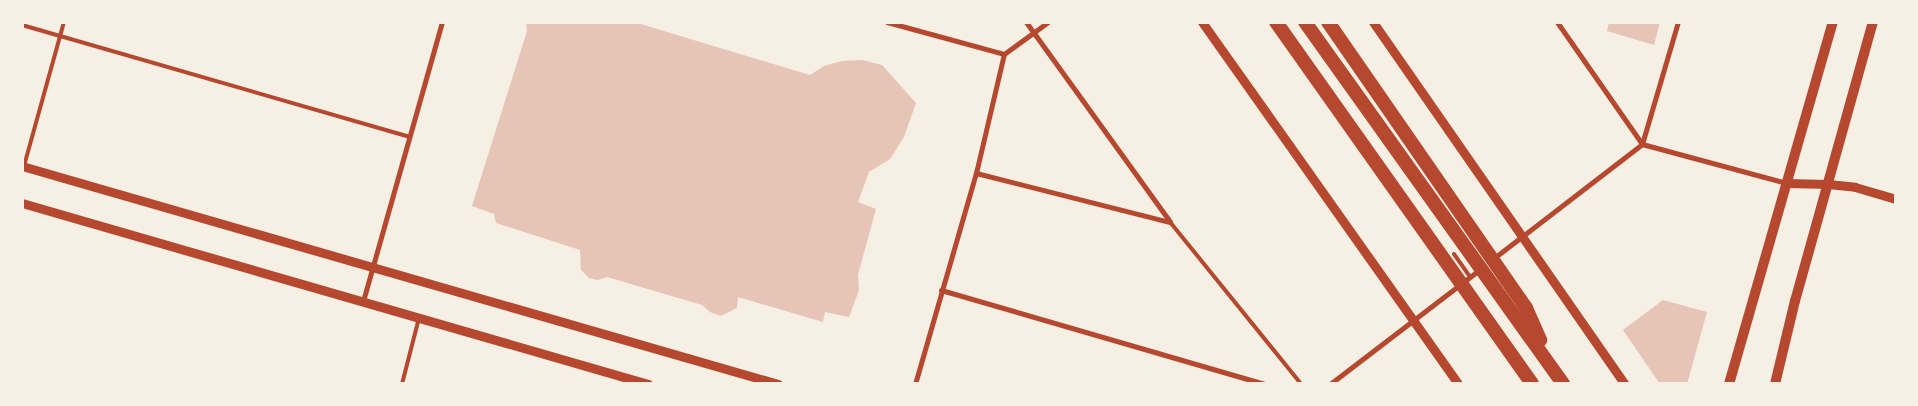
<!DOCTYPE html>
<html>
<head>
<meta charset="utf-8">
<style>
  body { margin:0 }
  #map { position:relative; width:1918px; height:406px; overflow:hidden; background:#f6efe4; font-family:"Archivo Narrow",sans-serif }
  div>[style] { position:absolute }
  .building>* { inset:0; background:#e6c5b7 }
  .service>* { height:4px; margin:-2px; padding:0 2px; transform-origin:2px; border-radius:2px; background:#b5482f }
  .minor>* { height:5px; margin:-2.5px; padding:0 2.5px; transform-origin:2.5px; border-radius:2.5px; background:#b5482f }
  .tertiary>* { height:9px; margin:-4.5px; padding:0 4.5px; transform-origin:4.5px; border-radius:4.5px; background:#b5482f }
  .secondary>* { height:10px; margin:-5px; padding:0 5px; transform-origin:5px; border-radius:5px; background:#b5482f }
  .trunk>* { height:14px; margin:-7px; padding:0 7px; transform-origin:7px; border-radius:7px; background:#b5482f }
  span { translate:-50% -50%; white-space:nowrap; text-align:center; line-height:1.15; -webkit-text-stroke:4px #f6efe4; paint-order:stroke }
  .frame { position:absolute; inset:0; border:24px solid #f6efe4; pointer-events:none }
</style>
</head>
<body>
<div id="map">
  <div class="building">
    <i style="clip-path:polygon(526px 22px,634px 22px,810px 75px,824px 66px,842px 61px,863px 60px,882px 65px,916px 103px,904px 137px,890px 159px,869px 172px,858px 202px,876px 209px,858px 275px,859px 290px,849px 317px,825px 312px,823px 322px,738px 297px,737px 308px,721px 316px,710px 312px,702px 305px,607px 277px,598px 280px,589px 278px,581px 270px,580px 250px,496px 223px,494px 214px,472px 206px,527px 31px)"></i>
    <i style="clip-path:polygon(1609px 22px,1660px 22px,1654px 45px,1607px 31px)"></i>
    <i style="clip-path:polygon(1663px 300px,1707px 312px,1687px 384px,1660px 384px,1623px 330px)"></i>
  </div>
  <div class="service">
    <i style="left:22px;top:25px;width:403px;rotate:16.1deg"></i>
    <i style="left:24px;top:166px;width:149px;rotate:-74.5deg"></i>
    <i style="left:1170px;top:222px;width:208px;rotate:51deg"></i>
    <i style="left:1454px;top:254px;width:28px;rotate:55deg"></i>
    <i style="left:402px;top:384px;width:68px;rotate:-75.6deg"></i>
  </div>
  <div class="minor">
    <i style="left:887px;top:22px;width:121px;rotate:15.3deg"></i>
    <i style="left:1026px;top:22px;width:246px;rotate:54.2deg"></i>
    <i style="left:1557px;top:22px;width:149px;rotate:55.1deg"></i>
    <i style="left:1642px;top:144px;width:150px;rotate:15.1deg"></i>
    <i style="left:1642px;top:144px;width:127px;rotate:-73.6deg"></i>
    <i style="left:976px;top:173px;width:199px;rotate:14.2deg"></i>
    <i style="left:1494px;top:258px;width:187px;rotate:-37.6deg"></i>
    <i style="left:941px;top:290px;width:336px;rotate:16.2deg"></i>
    <i style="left:363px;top:301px;width:290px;rotate:-74.2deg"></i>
    <i style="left:915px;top:384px;width:220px;rotate:-73.9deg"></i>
    <i style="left:976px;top:173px;width:122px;rotate:-76.8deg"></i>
    <i style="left:1004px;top:54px;width:54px;rotate:-36deg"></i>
    <i style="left:1330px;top:384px;width:188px;rotate:-37.4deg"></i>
  </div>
  <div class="tertiary">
    <i style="left:1202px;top:22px;width:443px;rotate:54.7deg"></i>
    <i style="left:1373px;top:22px;width:441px;rotate:55.2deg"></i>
    <i style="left:22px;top:166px;width:787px;rotate:16.09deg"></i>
    <i style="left:1787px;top:183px;width:41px;rotate:1.4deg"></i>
    <i style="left:1828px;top:184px;width:27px;rotate:6deg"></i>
    <i style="left:1855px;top:187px;width:43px;rotate:16.3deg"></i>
    <i style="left:22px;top:203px;width:652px;rotate:16.13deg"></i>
  </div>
  <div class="secondary">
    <i style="left:1729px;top:384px;width:377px;rotate:-74deg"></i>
    <i style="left:1775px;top:384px;width:85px;rotate:-76.5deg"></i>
    <i style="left:1795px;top:301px;width:290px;rotate:-74.4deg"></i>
  </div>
  <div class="trunk">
    <i style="left:1276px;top:22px;width:443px;rotate:54.7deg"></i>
    <i style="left:1305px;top:22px;width:445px;rotate:54.5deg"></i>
    <i style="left:1328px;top:22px;width:348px;rotate:55.3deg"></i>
    <i style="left:1526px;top:308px;width:35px;rotate:66deg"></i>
  </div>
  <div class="frame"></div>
</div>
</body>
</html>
